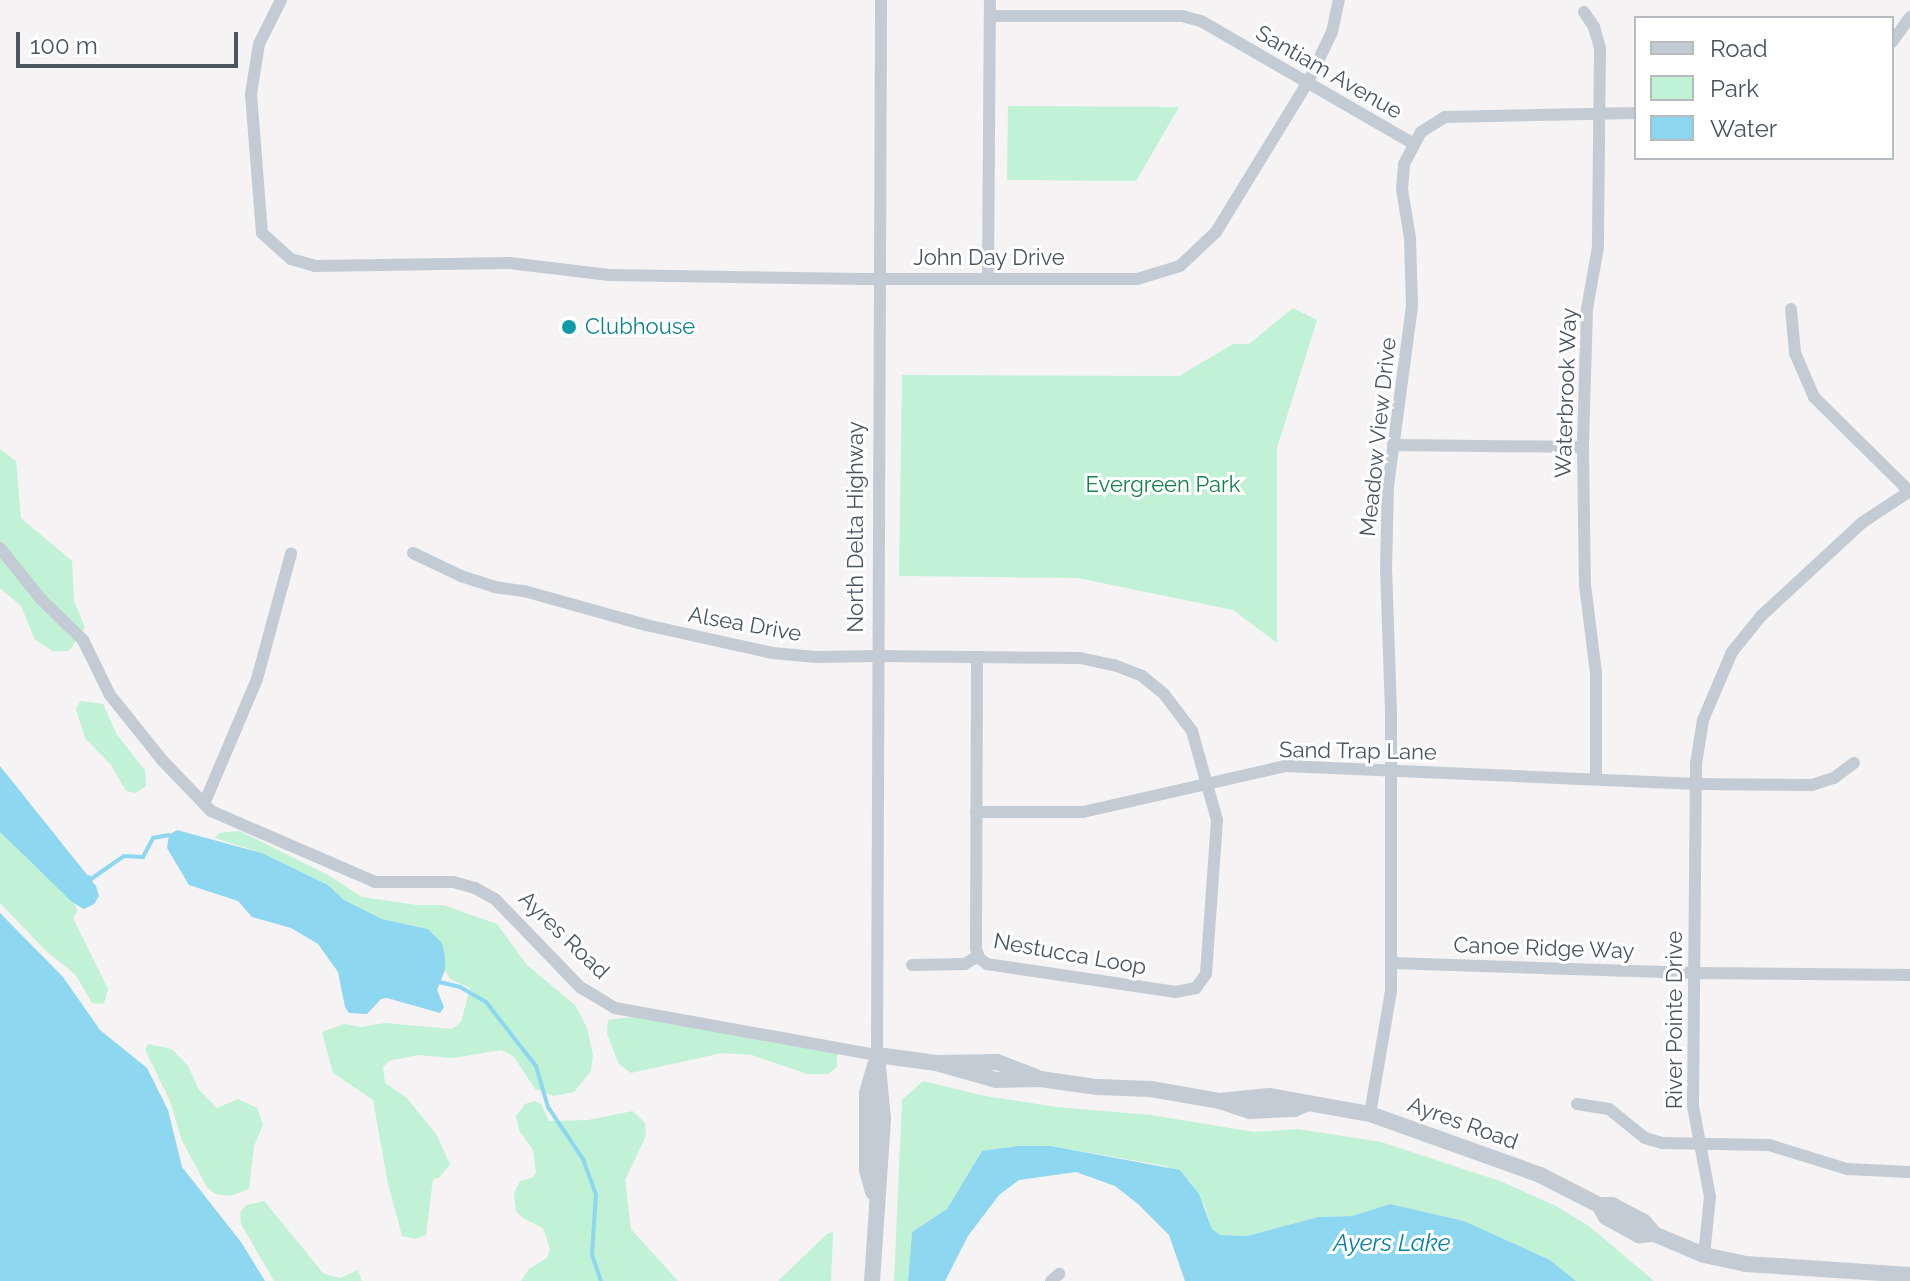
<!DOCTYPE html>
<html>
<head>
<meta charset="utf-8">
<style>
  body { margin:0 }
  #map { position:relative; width:1910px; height:1281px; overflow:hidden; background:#f5f3f3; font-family:Raleway,sans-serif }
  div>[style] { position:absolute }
  .green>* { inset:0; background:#c1f2d6 }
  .water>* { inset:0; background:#8dd8f0 }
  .stream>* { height:4px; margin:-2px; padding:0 2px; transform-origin:2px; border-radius:2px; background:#8dd8f0 }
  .minor>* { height:12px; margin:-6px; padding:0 6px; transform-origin:6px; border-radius:6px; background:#c3ccd4 }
  .tertiary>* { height:16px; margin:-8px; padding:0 8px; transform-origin:8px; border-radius:8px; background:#c3ccd4 }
  .dots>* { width:22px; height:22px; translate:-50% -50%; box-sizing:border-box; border:4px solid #fff; border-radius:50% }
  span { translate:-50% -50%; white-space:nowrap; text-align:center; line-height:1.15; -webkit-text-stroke:6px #fff; paint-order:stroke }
  .street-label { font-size:22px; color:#495561 }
  .culture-label { font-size:22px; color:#0d838f }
  .left { translate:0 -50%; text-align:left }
  .park-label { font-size:22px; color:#14824f }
  .water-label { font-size:24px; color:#0880a6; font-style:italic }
  .legend { position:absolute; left:1634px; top:16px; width:260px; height:144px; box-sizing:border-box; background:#fff; border:2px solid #b6bbc0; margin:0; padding:10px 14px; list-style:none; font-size:24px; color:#495561 }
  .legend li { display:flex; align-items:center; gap:16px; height:40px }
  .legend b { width:40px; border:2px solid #b6bbc0 }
  .scale { position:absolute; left:16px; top:32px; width:222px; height:36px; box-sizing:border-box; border:4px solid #495561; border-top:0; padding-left:10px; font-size:24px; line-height:28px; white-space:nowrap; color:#495561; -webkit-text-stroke:6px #fff; paint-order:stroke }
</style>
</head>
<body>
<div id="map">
  <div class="green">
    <i style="clip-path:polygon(1008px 106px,1179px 107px,1136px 181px,1007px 180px)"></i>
    <i style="clip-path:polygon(1293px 308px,1317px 320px,1277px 448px,1277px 643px,1233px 610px,1078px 578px,899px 576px,902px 375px,1179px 376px,1233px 344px,1249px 344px)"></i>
    <i style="clip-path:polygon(0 449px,16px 461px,21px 518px,72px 561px,74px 601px,85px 627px,69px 651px,53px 651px,35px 640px,21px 606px,0 588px)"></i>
    <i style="clip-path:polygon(80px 701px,103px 704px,117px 735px,145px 770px,146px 786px,136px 793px,126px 791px,111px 765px,85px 738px,76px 709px)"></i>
    <i style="clip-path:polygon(0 831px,30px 862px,65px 889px,78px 910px,73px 918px,108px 989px,104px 1004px,92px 1003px,75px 974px,47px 952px,0 903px)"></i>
    <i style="clip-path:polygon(240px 831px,328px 875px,362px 897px,417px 905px,443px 905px,497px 924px,527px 965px,575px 1005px,587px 1028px,593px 1055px,591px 1071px,574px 1092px,554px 1096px,535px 1089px,514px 1057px,502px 1050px,453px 1058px,418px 1055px,389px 1061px,383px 1067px,385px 1083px,407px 1098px,436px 1134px,450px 1164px,439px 1178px,433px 1179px,426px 1235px,415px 1239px,402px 1236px,388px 1184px,373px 1100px,333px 1073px,322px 1032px,344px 1024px,361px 1027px,385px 1023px,452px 1029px,461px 1022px,470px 988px,450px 979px,445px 970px,445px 957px,428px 929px,382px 919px,344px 900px,328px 885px,262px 853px,215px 838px,219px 833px)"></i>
    <i style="clip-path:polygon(631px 1017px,837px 1052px,837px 1067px,828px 1074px,807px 1074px,752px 1055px,722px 1053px,631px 1073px,619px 1064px,607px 1034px,608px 1020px)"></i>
    <i style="clip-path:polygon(148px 1044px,172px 1049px,188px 1066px,199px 1090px,217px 1108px,238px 1099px,257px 1108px,263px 1125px,254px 1146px,249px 1189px,230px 1196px,215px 1194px,207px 1187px,182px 1141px,170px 1101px,145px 1050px)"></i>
    <i style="clip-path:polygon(923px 1081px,985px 1096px,1056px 1107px,1151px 1115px,1254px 1132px,1298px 1129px,1381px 1142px,1500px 1181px,1556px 1206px,1589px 1226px,1654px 1281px,1576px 1281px,1550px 1260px,1464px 1221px,1390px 1204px,1352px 1216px,1318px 1217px,1247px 1236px,1220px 1235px,1212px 1230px,1205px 1207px,1190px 1181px,1166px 1166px,1051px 1146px,1017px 1146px,982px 1151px,947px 1209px,912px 1232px,908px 1281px,894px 1281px,902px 1100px)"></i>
    <i style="clip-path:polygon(535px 1101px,541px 1104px,549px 1121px,588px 1120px,633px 1111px,645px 1123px,646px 1136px,625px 1180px,631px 1229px,678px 1281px,521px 1281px,529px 1269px,547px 1258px,550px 1249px,543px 1228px,523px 1218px,516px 1211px,514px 1193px,520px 1181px,532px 1178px,536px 1173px,533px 1150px,519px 1130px,516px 1116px,525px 1104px)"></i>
    <i style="clip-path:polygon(264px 1201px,324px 1274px,340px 1278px,358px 1270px,362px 1281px,274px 1281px,241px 1224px,240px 1212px,246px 1205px)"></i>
    <i style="clip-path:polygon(833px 1232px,831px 1281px,778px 1281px,828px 1233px)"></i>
  </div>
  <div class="water">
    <i style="clip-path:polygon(0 766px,96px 886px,99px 896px,94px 904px,84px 909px,72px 902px,0 832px)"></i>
    <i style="clip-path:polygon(177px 830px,262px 853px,328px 885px,344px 900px,382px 919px,428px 929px,442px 943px,445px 957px,445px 970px,437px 990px,444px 1007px,440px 1013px,387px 998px,381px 999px,367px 1014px,349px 1013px,345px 1007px,338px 972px,318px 944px,291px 928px,252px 917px,238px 901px,189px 885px,167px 848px,169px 835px)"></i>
    <i style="clip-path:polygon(0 913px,63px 977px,100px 1030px,147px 1068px,168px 1110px,182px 1167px,241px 1242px,265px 1281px,0 1281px)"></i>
    <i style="clip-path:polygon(1017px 1146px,1051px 1146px,1180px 1170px,1199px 1194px,1212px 1229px,1220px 1235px,1247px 1236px,1318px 1217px,1352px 1216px,1390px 1204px,1464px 1221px,1550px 1260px,1576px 1281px,1185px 1281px,1169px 1235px,1138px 1204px,1115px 1186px,1076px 1172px,1019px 1180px,999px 1195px,968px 1236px,945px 1281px,908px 1281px,912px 1232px,947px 1209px,982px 1151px)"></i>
  </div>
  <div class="stream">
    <i style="left:88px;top:877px;width:4px;rotate:34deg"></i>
    <i style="left:91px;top:879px;width:40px;rotate:-34.9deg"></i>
    <i style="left:124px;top:856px;width:19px;rotate:3deg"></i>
    <i style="left:143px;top:857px;width:21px;rotate:-62deg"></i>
    <i style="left:153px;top:838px;width:16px;rotate:-11deg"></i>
    <i style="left:439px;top:982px;width:22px;rotate:13deg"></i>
    <i style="left:460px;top:987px;width:30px;rotate:30deg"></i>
    <i style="left:486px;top:1002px;width:81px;rotate:52deg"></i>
    <i style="left:536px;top:1066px;width:43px;rotate:73.7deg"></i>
    <i style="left:548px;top:1107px;width:63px;rotate:56.1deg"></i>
    <i style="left:583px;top:1159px;width:37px;rotate:70deg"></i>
    <i style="left:596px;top:1194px;width:61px;rotate:93.8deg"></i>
    <i style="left:592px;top:1255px;width:28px;rotate:71deg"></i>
  </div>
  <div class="minor">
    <i style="left:281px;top:0;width:49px;rotate:116.6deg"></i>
    <i style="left:259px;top:44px;width:51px;rotate:99.1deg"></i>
    <i style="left:251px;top:94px;width:139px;rotate:85.5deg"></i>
    <i style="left:262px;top:233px;width:39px;rotate:42deg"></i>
    <i style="left:291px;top:259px;width:25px;rotate:16deg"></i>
    <i style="left:315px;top:266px;width:194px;rotate:-0.9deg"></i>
    <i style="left:509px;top:263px;width:101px;rotate:6.8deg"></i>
    <i style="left:609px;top:275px;width:255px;rotate:0.9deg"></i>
    <i style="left:864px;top:279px;width:273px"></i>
    <i style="left:1137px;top:279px;width:45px;rotate:-16.8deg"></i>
    <i style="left:1180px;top:266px;width:50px;rotate:-43.4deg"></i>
    <i style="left:1216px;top:232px;width:176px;rotate:-58.5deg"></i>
    <i style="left:1308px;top:82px;width:55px;rotate:-64.4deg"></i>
    <i style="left:1332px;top:32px;width:33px;rotate:-78deg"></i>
    <i style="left:1584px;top:12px;width:18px;rotate:56deg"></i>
    <i style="left:1594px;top:27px;width:22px;rotate:74deg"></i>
    <i style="left:1600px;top:48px;width:199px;rotate:90.6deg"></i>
    <i style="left:1598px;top:247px;width:63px;rotate:100.1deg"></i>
    <i style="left:1587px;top:309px;width:138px;rotate:91.7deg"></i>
    <i style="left:1583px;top:447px;width:138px;rotate:89.2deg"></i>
    <i style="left:1585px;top:585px;width:89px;rotate:82.9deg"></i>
    <i style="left:1596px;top:673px;width:105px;rotate:90deg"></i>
    <i style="left:990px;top:16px;width:192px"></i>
    <i style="left:1182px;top:16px;width:20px;rotate:15deg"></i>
    <i style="left:1201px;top:21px;width:244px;rotate:30deg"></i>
    <i style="left:1892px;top:42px;width:31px;rotate:-54deg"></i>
    <i style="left:988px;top:277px;width:277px;rotate:-89.6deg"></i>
    <i style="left:1791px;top:309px;width:44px;rotate:84.8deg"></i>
    <i style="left:1795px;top:353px;width:48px;rotate:66.6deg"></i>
    <i style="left:1814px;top:397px;width:134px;rotate:44.7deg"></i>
    <i style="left:1393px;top:445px;width:190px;rotate:0.6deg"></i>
    <i style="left:0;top:548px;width:65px;rotate:51.2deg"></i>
    <i style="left:41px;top:599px;width:59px;rotate:44.3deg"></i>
    <i style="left:83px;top:640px;width:61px;rotate:63.9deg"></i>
    <i style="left:110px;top:695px;width:83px;rotate:51.3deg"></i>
    <i style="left:162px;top:760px;width:71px;rotate:46.1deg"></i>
    <i style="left:211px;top:811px;width:179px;rotate:23.4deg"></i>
    <i style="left:375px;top:882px;width:78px"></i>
    <i style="left:453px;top:882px;width:23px;rotate:15deg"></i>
    <i style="left:475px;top:888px;width:23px;rotate:29deg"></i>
    <i style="left:495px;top:899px;width:122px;rotate:46deg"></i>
    <i style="left:580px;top:987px;width:41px;rotate:31deg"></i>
    <i style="left:615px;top:1008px;width:266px;rotate:10.2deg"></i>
    <i style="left:877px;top:1055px;width:1055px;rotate:-89.78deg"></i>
    <i style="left:413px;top:553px;width:53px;rotate:25.6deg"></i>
    <i style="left:461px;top:576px;width:35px;rotate:18deg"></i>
    <i style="left:494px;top:587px;width:30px;rotate:8deg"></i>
    <i style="left:524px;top:591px;width:127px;rotate:15.6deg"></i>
    <i style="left:646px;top:625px;width:129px;rotate:12.5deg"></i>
    <i style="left:772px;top:653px;width:44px;rotate:5.2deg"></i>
    <i style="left:816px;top:657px;width:62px;rotate:-0.9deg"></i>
    <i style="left:878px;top:656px;width:202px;rotate:0.6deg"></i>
    <i style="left:1080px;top:658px;width:35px;rotate:12deg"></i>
    <i style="left:1114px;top:665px;width:30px;rotate:21deg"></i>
    <i style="left:1142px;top:676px;width:28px;rotate:39deg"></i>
    <i style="left:1164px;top:694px;width:46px;rotate:52.9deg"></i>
    <i style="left:1192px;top:731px;width:92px;rotate:74.3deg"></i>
    <i style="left:1217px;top:820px;width:154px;rotate:94.1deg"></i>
    <i style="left:1206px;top:974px;width:17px;rotate:126deg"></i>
    <i style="left:1196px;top:988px;width:20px;rotate:169deg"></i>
    <i style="left:1176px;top:992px;width:191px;rotate:-171.6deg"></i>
    <i style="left:987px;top:964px;width:10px;rotate:-143deg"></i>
    <i style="left:979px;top:958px;width:10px;rotate:-107deg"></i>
    <i style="left:976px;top:948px;width:291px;rotate:-89.8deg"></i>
    <i style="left:204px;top:804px;width:136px;rotate:-67deg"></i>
    <i style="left:257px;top:679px;width:130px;rotate:-74.8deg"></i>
    <i style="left:976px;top:812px;width:107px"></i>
    <i style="left:1083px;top:812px;width:207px;rotate:-12.8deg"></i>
    <i style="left:1285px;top:766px;width:411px;rotate:2.5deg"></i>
    <i style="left:1696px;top:784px;width:116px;rotate:0.5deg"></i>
    <i style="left:1812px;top:785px;width:23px;rotate:-18deg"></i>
    <i style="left:1834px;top:778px;width:25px;rotate:-37deg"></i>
    <i style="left:1392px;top:963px;width:303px;rotate:1.9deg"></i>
    <i style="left:1695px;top:973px;width:215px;rotate:0.5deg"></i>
    <i style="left:912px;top:965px;width:53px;rotate:-1.1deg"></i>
    <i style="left:965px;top:964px;width:15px;rotate:-32deg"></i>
    <i style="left:1577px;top:1104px;width:32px;rotate:9deg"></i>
    <i style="left:1609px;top:1109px;width:46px;rotate:38.9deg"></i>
    <i style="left:1645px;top:1138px;width:18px;rotate:16deg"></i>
    <i style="left:1662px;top:1143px;width:107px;rotate:1.1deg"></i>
    <i style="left:1769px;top:1145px;width:82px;rotate:17.1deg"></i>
    <i style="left:1847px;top:1169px;width:63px;rotate:2.7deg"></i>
    <i style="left:1370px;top:1114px;width:125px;rotate:-80.3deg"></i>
    <i style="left:1391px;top:991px;width:280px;rotate:-90deg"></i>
    <i style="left:1391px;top:711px;width:140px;rotate:-92deg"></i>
    <i style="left:1386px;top:571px;width:85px;rotate:-88.7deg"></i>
    <i style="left:1388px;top:486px;width:182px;rotate:-82.4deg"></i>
    <i style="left:1412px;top:306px;width:68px;rotate:-91.7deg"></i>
    <i style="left:1410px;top:238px;width:50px;rotate:-99.3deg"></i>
    <i style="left:1402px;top:189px;width:25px;rotate:-85deg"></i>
    <i style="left:1404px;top:164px;width:36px;rotate:-62deg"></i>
    <i style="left:1421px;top:132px;width:28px;rotate:-32deg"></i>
    <i style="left:1445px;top:117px;width:191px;rotate:-1.2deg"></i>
    <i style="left:1704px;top:1255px;width:58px;rotate:-84.1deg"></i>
    <i style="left:1710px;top:1197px;width:93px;rotate:-100.6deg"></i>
    <i style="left:1693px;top:1106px;width:342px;rotate:-89.5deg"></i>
    <i style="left:1696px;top:764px;width:45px;rotate:-81deg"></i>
    <i style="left:1703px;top:720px;width:74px;rotate:-66.9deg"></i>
    <i style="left:1732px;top:652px;width:46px;rotate:-51.1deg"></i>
    <i style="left:1761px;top:616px;width:139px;rotate:-42.7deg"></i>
    <i style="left:1863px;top:522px;width:56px;rotate:-33.4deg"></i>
    <i style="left:1051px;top:1281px;width:11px;rotate:-41deg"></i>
  </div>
  <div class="tertiary">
    <i style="left:877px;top:1055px;width:60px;rotate:7.7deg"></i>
    <i style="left:936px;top:1063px;width:61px;rotate:-0.9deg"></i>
    <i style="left:997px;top:1062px;width:42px;rotate:21deg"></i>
    <i style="left:936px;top:1063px;width:62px;rotate:15.8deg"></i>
    <i style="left:996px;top:1080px;width:44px;rotate:-1.3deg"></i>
    <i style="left:1040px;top:1079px;width:58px;rotate:8deg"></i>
    <i style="left:1097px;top:1087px;width:54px;rotate:2.1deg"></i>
    <i style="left:1151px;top:1089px;width:69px;rotate:10deg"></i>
    <i style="left:1219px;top:1101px;width:51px;rotate:-5.6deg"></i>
    <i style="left:1270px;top:1096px;width:102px;rotate:10.2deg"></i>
    <i style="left:1370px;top:1114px;width:181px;rotate:19.7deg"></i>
    <i style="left:1540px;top:1175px;width:66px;rotate:27deg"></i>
    <i style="left:1599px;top:1205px;width:13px"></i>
    <i style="left:1612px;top:1205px;width:36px;rotate:28deg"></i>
    <i style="left:1644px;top:1222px;width:16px;rotate:50deg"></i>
    <i style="left:1654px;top:1234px;width:54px;rotate:22.8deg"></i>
    <i style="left:1704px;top:1255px;width:43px;rotate:12.1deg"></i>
    <i style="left:1746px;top:1264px;width:164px;rotate:3.8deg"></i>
    <i style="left:1219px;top:1101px;width:33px;rotate:18deg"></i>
    <i style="left:1250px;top:1111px;width:44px;rotate:-2.6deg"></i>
    <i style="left:1294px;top:1109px;width:11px;rotate:-22deg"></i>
    <i style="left:873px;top:1192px;width:24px;rotate:-105deg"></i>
    <i style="left:867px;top:1169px;width:76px;rotate:-90deg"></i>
    <i style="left:867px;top:1093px;width:29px;rotate:-74deg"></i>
    <i style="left:1599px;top:1205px;width:14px;rotate:60deg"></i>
    <i style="left:1606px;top:1217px;width:38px;rotate:29deg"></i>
    <i style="left:1639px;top:1235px;width:15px;rotate:-4deg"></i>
    <i style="left:872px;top:1281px;width:162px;rotate:-86.1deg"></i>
    <i style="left:883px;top:1119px;width:64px;rotate:-95.4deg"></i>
  </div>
  <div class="dots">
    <i style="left:569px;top:327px;background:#0f9aa8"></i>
  </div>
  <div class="street-label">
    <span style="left:1329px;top:72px;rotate:30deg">Santiam Avenue</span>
    <span style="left:989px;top:258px">John Day Drive</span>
    <span style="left:1566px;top:393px;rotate:-88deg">Waterbrook Way</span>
    <span style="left:1378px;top:437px;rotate:-84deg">Meadow View Drive</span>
    <span style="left:856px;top:527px;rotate:-90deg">North Delta Highway</span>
    <span style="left:745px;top:624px;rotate:10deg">Alsea Drive</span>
    <span style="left:1358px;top:751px;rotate:1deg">Sand Trap Lane</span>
    <span style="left:564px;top:935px;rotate:44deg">Ayres Road</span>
    <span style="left:1544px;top:948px;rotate:2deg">Canoe Ridge Way</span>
    <span style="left:1070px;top:954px;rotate:10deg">Nestucca Loop</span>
    <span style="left:1675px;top:1020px;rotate:-90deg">River Pointe Drive</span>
    <span style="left:1463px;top:1123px;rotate:20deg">Ayres Road</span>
  </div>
  <div class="culture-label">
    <span class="left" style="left:585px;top:327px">Clubhouse</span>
  </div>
  <div class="park-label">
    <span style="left:1163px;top:485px">Evergreen Park</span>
  </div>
  <div class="water-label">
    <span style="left:1392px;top:1243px">Ayers Lake</span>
  </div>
  <ul class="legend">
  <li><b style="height:10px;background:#c3ccd4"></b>Road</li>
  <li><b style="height:22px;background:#c1f2d6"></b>Park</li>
  <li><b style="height:22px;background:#8dd8f0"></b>Water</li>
  </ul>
  <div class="scale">100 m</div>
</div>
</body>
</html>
